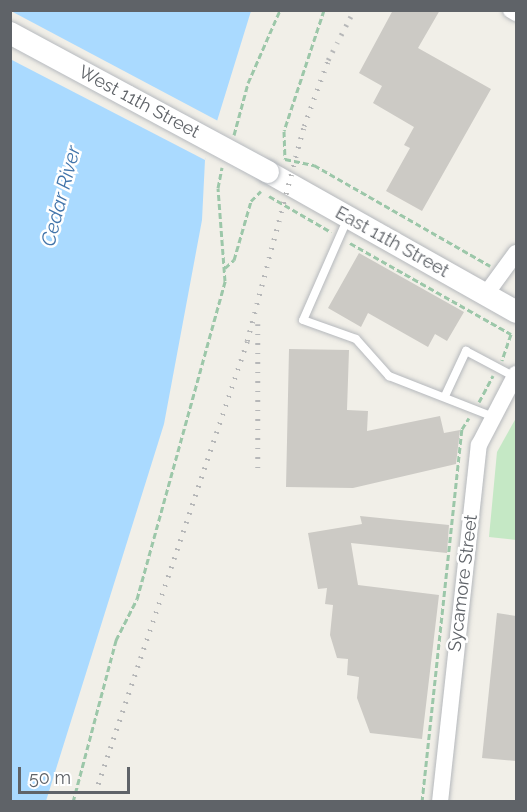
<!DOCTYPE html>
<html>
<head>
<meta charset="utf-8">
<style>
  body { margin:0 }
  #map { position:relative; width:527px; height:812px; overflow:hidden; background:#f1efe8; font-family:Raleway,sans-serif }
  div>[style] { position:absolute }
  .green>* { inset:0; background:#c5e8c5 }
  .water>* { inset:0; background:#aadaff }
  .pier>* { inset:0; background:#f1efe8 }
  .building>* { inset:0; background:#cccac5 }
  .path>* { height:3px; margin-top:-1.5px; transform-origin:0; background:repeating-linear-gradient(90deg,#9cc7a9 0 6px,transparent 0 9px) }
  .roads { filter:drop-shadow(0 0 2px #b5b8bc) drop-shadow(0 0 2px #b5b8bc) }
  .service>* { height:8px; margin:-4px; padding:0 4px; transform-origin:4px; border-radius:4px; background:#fff }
  .minor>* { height:16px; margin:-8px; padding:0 8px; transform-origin:8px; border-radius:8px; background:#fff }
  .secondary>* { height:22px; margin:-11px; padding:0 11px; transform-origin:11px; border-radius:11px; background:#fff }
  .rail>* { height:4.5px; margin-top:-2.25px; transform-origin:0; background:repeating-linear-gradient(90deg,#b6b7b8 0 1.5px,transparent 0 9.5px) }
  .bridges { filter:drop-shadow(0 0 2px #b6babf) drop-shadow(0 0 2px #b6babf) }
  .secondary-bridge>* { height:22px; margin:-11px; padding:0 11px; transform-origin:11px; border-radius:11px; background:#fff }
  span { translate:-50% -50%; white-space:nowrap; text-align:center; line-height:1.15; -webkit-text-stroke:5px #fff; paint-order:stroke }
  .street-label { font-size:18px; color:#5f6368 }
  .water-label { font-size:20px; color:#4174aa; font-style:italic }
  .frame { position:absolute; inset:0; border:12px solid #5f6368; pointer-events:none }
  .scale { position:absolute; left:18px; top:767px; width:112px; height:27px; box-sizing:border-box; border:3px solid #5f6368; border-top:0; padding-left:8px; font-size:18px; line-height:21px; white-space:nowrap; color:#5f6368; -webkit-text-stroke:4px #fff; paint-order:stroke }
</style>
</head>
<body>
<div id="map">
  <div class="green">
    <i style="clip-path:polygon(516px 418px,516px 540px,489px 537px,497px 452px)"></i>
  </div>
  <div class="water">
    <i style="clip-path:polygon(10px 11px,251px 11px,205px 160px,202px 220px,164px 424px,46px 801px,10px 801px)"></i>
  </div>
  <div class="pier">
    <i style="clip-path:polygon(11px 11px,220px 122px,205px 160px,10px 59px)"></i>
  </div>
  <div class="building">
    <i style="clip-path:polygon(393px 10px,440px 10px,418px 48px,491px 89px,422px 211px,386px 191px,410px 148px,404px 145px,414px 127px,373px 103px,382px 86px,359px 73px)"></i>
    <i style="clip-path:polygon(359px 253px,464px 312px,447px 341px,435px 334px,428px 347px,368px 313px,361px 327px,328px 308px)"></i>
    <i style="clip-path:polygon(289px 349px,349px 350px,347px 410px,368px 411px,367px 431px,440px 416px,444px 433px,460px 430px,456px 464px,353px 488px,286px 487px)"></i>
    <i style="clip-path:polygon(360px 516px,449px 525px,447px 553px,351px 543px,358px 585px,439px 595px,422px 739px,370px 733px,357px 698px,359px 677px,347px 675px,348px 659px,337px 658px,330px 635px,333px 605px,325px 604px,327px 588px,318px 589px,308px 533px,362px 524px)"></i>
    <i style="clip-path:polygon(497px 613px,516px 616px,516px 761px,482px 758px)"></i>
  </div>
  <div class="path">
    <i style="left:324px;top:10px;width:127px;rotate:108.3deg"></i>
    <i style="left:284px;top:131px;width:28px;rotate:88deg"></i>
    <i style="left:285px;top:159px;width:30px;rotate:12deg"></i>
    <i style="left:314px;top:165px;width:203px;rotate:29.8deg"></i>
    <i style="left:234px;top:135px;width:54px;rotate:-74.9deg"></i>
    <i style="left:248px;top:83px;width:80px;rotate:-66.3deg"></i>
    <i style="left:269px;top:196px;width:72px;rotate:30.1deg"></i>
    <i style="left:350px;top:243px;width:185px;rotate:29.5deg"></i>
    <i style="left:511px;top:334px;width:28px;rotate:109deg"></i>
    <i style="left:225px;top:268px;width:12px;rotate:-42deg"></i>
    <i style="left:234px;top:260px;width:61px;rotate:-73.9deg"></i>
    <i style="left:251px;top:201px;width:14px;rotate:-45deg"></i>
    <i style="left:479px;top:402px;width:30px;rotate:-62deg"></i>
    <i style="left:73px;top:802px;width:168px;rotate:-75.1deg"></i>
    <i style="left:116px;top:640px;width:46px;rotate:-62.9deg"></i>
    <i style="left:137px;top:599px;width:330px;rotate:-74.5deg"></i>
    <i style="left:225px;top:281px;width:93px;rotate:-94.3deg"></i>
    <i style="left:218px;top:188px;width:21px;rotate:-79deg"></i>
    <i style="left:422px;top:802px;width:375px;rotate:-83.9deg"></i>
    <i style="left:462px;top:429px;width:13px;rotate:-58deg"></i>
  </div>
  <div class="roads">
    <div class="service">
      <i style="left:347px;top:220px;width:109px;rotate:113.7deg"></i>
      <i style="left:303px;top:320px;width:56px;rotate:19.7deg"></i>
      <i style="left:356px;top:339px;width:50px;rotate:48.3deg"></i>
      <i style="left:389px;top:376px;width:110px;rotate:21.4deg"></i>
      <i style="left:445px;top:396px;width:50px;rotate:-65deg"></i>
      <i style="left:466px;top:351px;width:55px;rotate:28deg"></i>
    </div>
    <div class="minor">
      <i style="left:511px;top:10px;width:6px;rotate:31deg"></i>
      <i style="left:486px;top:294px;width:51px;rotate:-53.8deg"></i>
      <i style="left:440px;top:802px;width:359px;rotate:-83.8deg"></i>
      <i style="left:479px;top:445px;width:80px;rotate:-62.5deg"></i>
    </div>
    <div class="secondary">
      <i style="left:268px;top:172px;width:285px;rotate:29.4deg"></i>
    </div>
  </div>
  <div class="rail">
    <i style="left:258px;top:324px;width:144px;rotate:90deg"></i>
    <i style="left:92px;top:802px;width:486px;rotate:-71.4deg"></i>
    <i style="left:247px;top:341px;width:222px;rotate:-75.2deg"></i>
    <i style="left:304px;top:126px;width:70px;rotate:-70deg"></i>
    <i style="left:328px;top:60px;width:56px;rotate:-62.5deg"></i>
  </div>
  <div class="bridges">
    <div class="secondary-bridge">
      <i style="left:10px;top:33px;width:293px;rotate:28.3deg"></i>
    </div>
  </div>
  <div class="street-label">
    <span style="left:139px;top:102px;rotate:28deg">West 11th Street</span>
    <span style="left:392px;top:242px;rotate:29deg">East 11th Street</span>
    <span style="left:463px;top:583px;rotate:-83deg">Sycamore Street</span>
  </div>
  <div class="water-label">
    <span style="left:61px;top:196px;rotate:-75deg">Cedar River</span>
  </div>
  <div class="frame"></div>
  <div class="scale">50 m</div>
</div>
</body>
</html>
